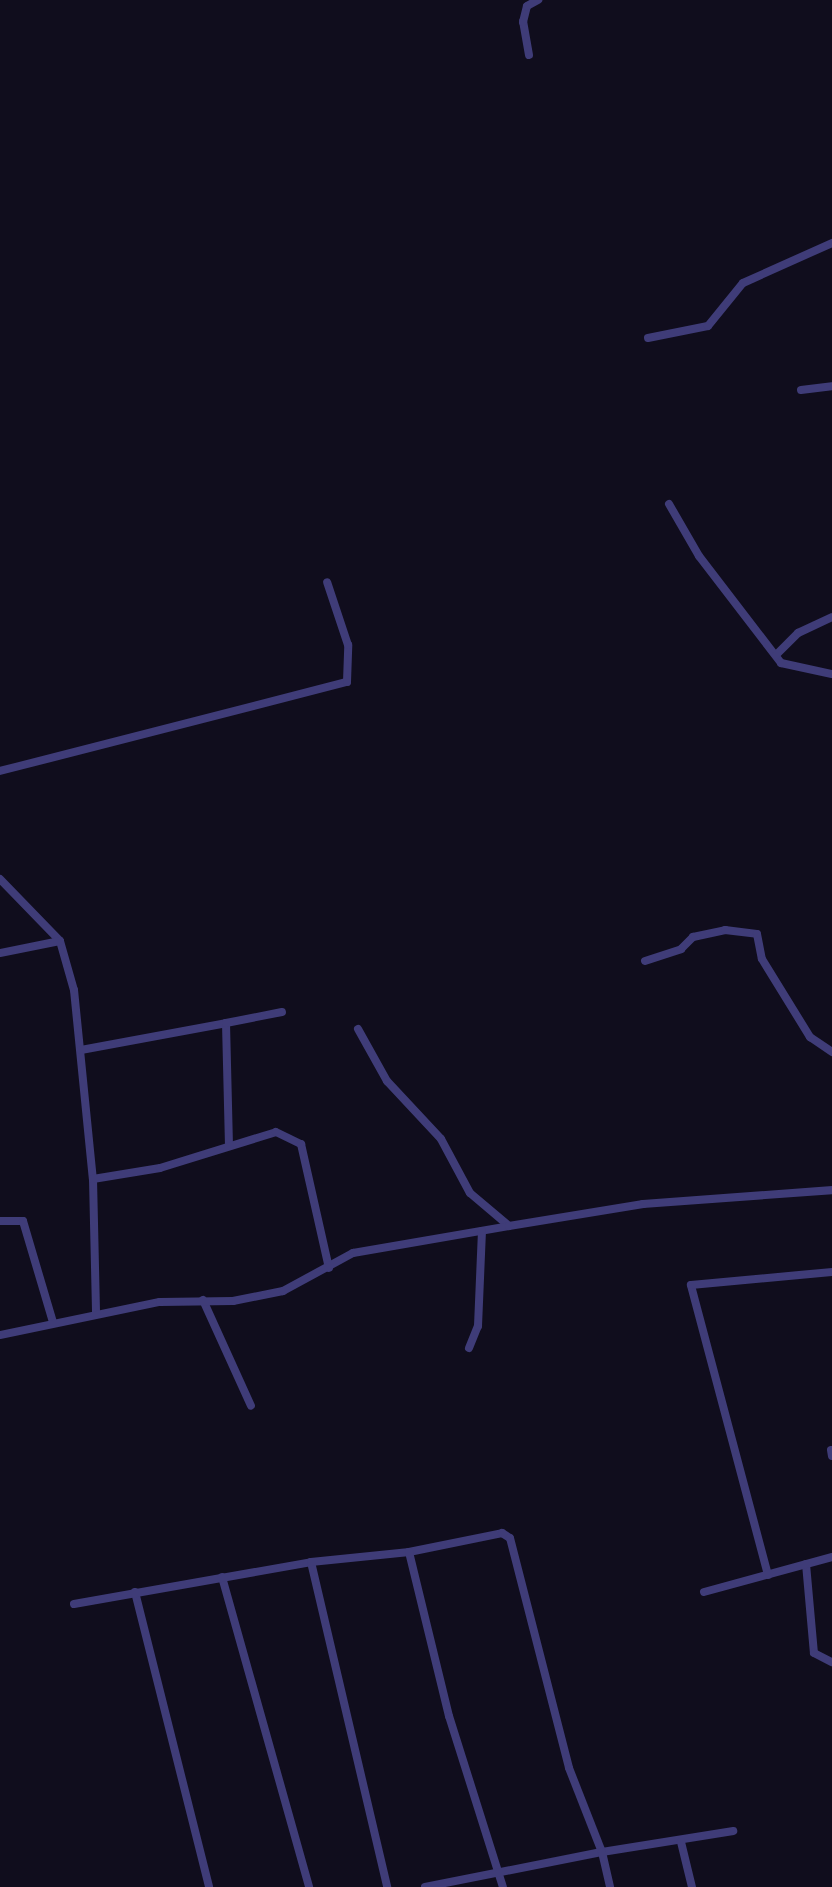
<!DOCTYPE html>
<html>
<head>
<meta charset="utf-8">
<style>
  body { margin:0 }
  #map { position:relative; width:832px; height:1887px; overflow:hidden; background:#100d1d; font-family:Montserrat,sans-serif }
  div>[style] { position:absolute }
  .minor>* { height:8px; margin:-4px; padding:0 4px; transform-origin:4px; border-radius:4px; background:#3f3c78 }
  span { translate:-50% -50%; white-space:nowrap; text-align:center; line-height:1.15; -webkit-text-stroke:5px #100d1d; paint-order:stroke }
</style>
</head>
<body>
<div id="map">
  <div class="minor">
    <i style="left:529px;top:55px;width:34px;rotate:-100deg"></i>
    <i style="left:523px;top:22px;width:16px;rotate:-76deg"></i>
    <i style="left:527px;top:6px;width:13px;rotate:-29deg"></i>
    <i style="left:648px;top:338px;width:61px;rotate:-11.3deg"></i>
    <i style="left:708px;top:326px;width:55px;rotate:-50.9deg"></i>
    <i style="left:743px;top:283px;width:98px;rotate:-24.2deg"></i>
    <i style="left:801px;top:390px;width:31px;rotate:-7deg"></i>
    <i style="left:669px;top:504px;width:60px;rotate:60deg"></i>
    <i style="left:699px;top:556px;width:135px;rotate:52.5deg"></i>
    <i style="left:781px;top:663px;width:52px;rotate:12.2deg"></i>
    <i style="left:776px;top:655px;width:31px;rotate:-45deg"></i>
    <i style="left:798px;top:633px;width:38px;rotate:-25deg"></i>
    <i style="left:0;top:771px;width:358px;rotate:-14.4deg"></i>
    <i style="left:347px;top:682px;width:37px;rotate:-88deg"></i>
    <i style="left:348px;top:645px;width:66px;rotate:-108.4deg"></i>
    <i style="left:0;top:879px;width:86px;rotate:45.9deg"></i>
    <i style="left:60px;top:941px;width:51px;rotate:74.1deg"></i>
    <i style="left:74px;top:990px;width:190px;rotate:84.3deg"></i>
    <i style="left:93px;top:1179px;width:135px;rotate:88.7deg"></i>
    <i style="left:0;top:953px;width:61px;rotate:-11.3deg"></i>
    <i style="left:645px;top:961px;width:38px;rotate:-18deg"></i>
    <i style="left:681px;top:949px;width:17px;rotate:-45deg"></i>
    <i style="left:693px;top:937px;width:33px;rotate:-12deg"></i>
    <i style="left:725px;top:930px;width:32px;rotate:7deg"></i>
    <i style="left:757px;top:934px;width:25px;rotate:79deg"></i>
    <i style="left:762px;top:959px;width:92px;rotate:58.4deg"></i>
    <i style="left:810px;top:1037px;width:27px;rotate:34deg"></i>
    <i style="left:358px;top:1029px;width:60px;rotate:60.9deg"></i>
    <i style="left:387px;top:1081px;width:79px;rotate:47deg"></i>
    <i style="left:441px;top:1139px;width:61px;rotate:61.8deg"></i>
    <i style="left:470px;top:1193px;width:51px;rotate:40.2deg"></i>
    <i style="left:81px;top:1050px;width:147px;rotate:-10.5deg"></i>
    <i style="left:229px;top:1146px;width:123px;rotate:-91.4deg"></i>
    <i style="left:226px;top:1023px;width:57px;rotate:-11.1deg"></i>
    <i style="left:93px;top:1179px;width:68px;rotate:-9.3deg"></i>
    <i style="left:160px;top:1168px;width:121px;rotate:-17.2deg"></i>
    <i style="left:276px;top:1132px;width:28px;rotate:26deg"></i>
    <i style="left:301px;top:1144px;width:127px;rotate:77.3deg"></i>
    <i style="left:0;top:1221px;width:23px"></i>
    <i style="left:23px;top:1221px;width:105px;rotate:73.5deg"></i>
    <i style="left:203px;top:1300px;width:116px;rotate:65.6deg"></i>
    <i style="left:0;top:1335px;width:163px;rotate:-11.7deg"></i>
    <i style="left:160px;top:1302px;width:73px;rotate:-0.8deg"></i>
    <i style="left:233px;top:1301px;width:51px;rotate:-11.3deg"></i>
    <i style="left:283px;top:1291px;width:80px;rotate:-28.5deg"></i>
    <i style="left:353px;top:1253px;width:158px;rotate:-9.8deg"></i>
    <i style="left:509px;top:1226px;width:136px;rotate:-9.3deg"></i>
    <i style="left:643px;top:1204px;width:190px;rotate:-4.2deg"></i>
    <i style="left:469px;top:1348px;width:24px;rotate:-68deg"></i>
    <i style="left:478px;top:1326px;width:95px;rotate:-87.6deg"></i>
    <i style="left:831px;top:1450px;width:6px;rotate:81deg"></i>
    <i style="left:409px;top:1552px;width:95px;rotate:-11.5deg"></i>
    <i style="left:502px;top:1533px;width:9px;rotate:32deg"></i>
    <i style="left:510px;top:1538px;width:237px;rotate:75.6deg"></i>
    <i style="left:569px;top:1768px;width:90px;rotate:68.6deg"></i>
    <i style="left:602px;top:1852px;width:133px;rotate:-9.1deg"></i>
    <i style="left:311px;top:1562px;width:334px;rotate:76.8deg"></i>
    <i style="left:806px;top:1564px;width:89px;rotate:84.9deg"></i>
    <i style="left:814px;top:1653px;width:20px;rotate:27deg"></i>
    <i style="left:768px;top:1575px;width:300px;rotate:-104.9deg"></i>
    <i style="left:691px;top:1285px;width:142px;rotate:-5.3deg"></i>
    <i style="left:222px;top:1577px;width:322px;rotate:74.3deg"></i>
    <i style="left:135px;top:1592px;width:304px;rotate:75.9deg"></i>
    <i style="left:704px;top:1592px;width:133px;rotate:-15.3deg"></i>
    <i style="left:74px;top:1604px;width:241px;rotate:-10deg"></i>
    <i style="left:311px;top:1562px;width:99px;rotate:-5.8deg"></i>
    <i style="left:409px;top:1552px;width:169px;rotate:76.3deg"></i>
    <i style="left:449px;top:1716px;width:179px;rotate:72.5deg"></i>
    <i style="left:681px;top:1842px;width:46px;rotate:76.3deg"></i>
    <i style="left:425px;top:1887px;width:180px;rotate:-11.2deg"></i>
    <i style="left:602px;top:1852px;width:36px;rotate:77deg"></i>
  </div>
</div>
</body>
</html>
